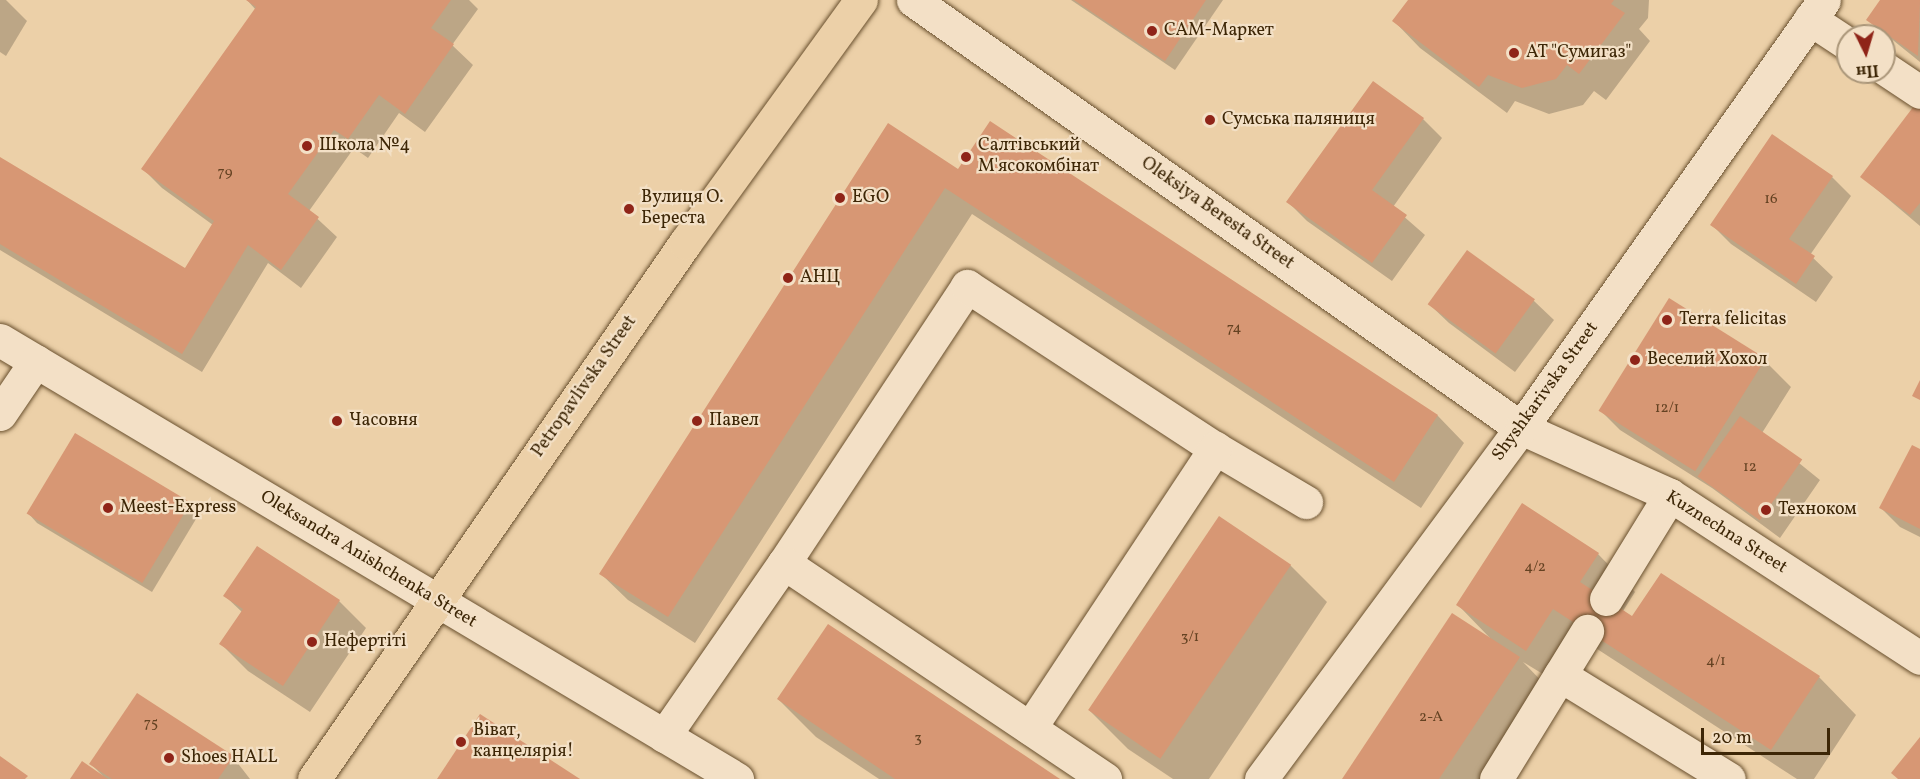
<!DOCTYPE html>
<html>
<head>
<meta charset="utf-8">
<style>
  body { margin:0 }
  #map { position:relative; width:1920px; height:779px; overflow:hidden; background:#ecd0a8; font-family:Vollkorn,serif }
  div>[style] { position:absolute }
  .shadow>* { inset:0; background:#0003 }
  .building>* { inset:0; background:#d79774; transform-origin:0 0 }
  .roads { filter:drop-shadow(0 0 2px #69502e) drop-shadow(0 0 2px #69502e) }
  .minor>* { height:33px; margin:-16.5px; padding:0 16.5px; transform-origin:16.5px; border-radius:16.5px; background:#f3e0c6 }
  .major>* { height:33px; margin:-16.5px; padding:0 16.5px; transform-origin:16.5px; border-radius:16.5px; background:#ecd0a8 }
  .dots>* { width:16px; height:16px; translate:-50% -50%; box-sizing:border-box; border:3px solid #f3e0c6; border-radius:50% }
  span { translate:-50% -50%; white-space:nowrap; text-align:center; line-height:1.15; -webkit-text-stroke:4.5px #f3e0c6; paint-order:stroke }
  .number-label { font-size:15px; color:#644222 }
  .number-label span { -webkit-text-stroke-width:0 }
  .poi-label { font-size:18px; color:#3d2606 }
  .left { translate:0 -50%; text-align:left }
  .street-label { font-size:18px; color:#3d2606 }
  .north { position:absolute; left:1836px; top:24px; width:60px; height:60px; box-sizing:border-box; background:#f3e0c6; border:2px solid #aa9679; border-radius:50%; rotate:175deg; font-size:16px; font-weight:700; line-height:24px; text-align:center; color:#3d2606 }
  .north::after { content:''; display:block; margin:auto; width:21px; height:27px; background:#8f2418; clip-path:polygon(50% 0,100% 100%,50% 72%,0 100%) }
  .scale { position:absolute; left:1701px; top:728px; width:129px; height:27px; box-sizing:border-box; border:3px solid #3d2606; border-top:0; padding-left:8px; font-size:18px; line-height:21px; white-space:nowrap; color:#3d2606; -webkit-text-stroke:4px #f3e0c6; paint-order:stroke }
</style>
</head>
<body>
<div id="map">
  <div class="shadow">
    <i style="clip-path:polygon(0 0,6px 0,27px 21px,6px 56px,0 52px)"></i>
    <i style="clip-path:polygon(247px 0,469px 0,478px 9px,452px 45px,473px 65px,425px 132px,399px 113px,368px 158px,354px 148px,309px 211px,337px 237px,301px 288px,268px 263px,202px 372px,0 250px,0 161px,185px 270px,213px 225px,162px 188px,143px 169px,256px 10px)"></i>
    <i style="clip-path:polygon(1071px 0,1223px 0,1175px 70px)"></i>
    <i style="clip-path:polygon(1410px 0,1649px 0,1648px 18px,1639px 29px,1650px 41px,1606px 100px,1594px 91px,1583px 105px,1549px 114px,1515px 101px,1507px 113px,1420px 48px,1394px 21px)"></i>
    <i style="clip-path:polygon(1882px 0,1920px 0,1920px 62px,1868px 20px)"></i>
    <i style="clip-path:polygon(1920px 101px,1920px 226px,1862px 177px)"></i>
    <i style="clip-path:polygon(1423px 119px,1442px 138px,1393px 207px,1425px 235px,1392px 281px,1307px 221px,1288px 202px)"></i>
    <i style="clip-path:polygon(990px 123px,1438px 416px,1464px 443px,1421px 508px,972px 214px,695px 643px,628px 600px,601px 574px,959px 171px)"></i>
    <i style="clip-path:polygon(1832px 177px,1851px 196px,1810px 255px,1833px 277px,1816px 302px,1731px 244px,1712px 225px)"></i>
    <i style="clip-path:polygon(1468px 252px,1534px 301px,1554px 320px,1515px 372px,1449px 323px,1429px 304px)"></i>
    <i style="clip-path:polygon(1669px 300px,1764px 360px,1791px 387px,1762px 433px,1820px 480px,1780px 538px,1712px 488px,1620px 430px,1601px 411px)"></i>
    <i style="clip-path:polygon(76px 436px,189px 504px,199px 514px,152px 592px,37px 523px,28px 513px)"></i>
    <i style="clip-path:polygon(1920px 450px,1920px 537px,1900px 527px,1881px 508px)"></i>
    <i style="clip-path:polygon(258px 548px,339px 601px,366px 628px,310px 712px,248px 671px,221px 644px,243px 613px,225px 596px)"></i>
    <i style="clip-path:polygon(1598px 554px,1635px 592px,1623px 611px,1633px 618px,1819px 677px,1856px 715px,1814px 779px,1797px 779px,1591px 645px,1564px 687px,1523px 662px,1556px 696px,1501px 779px,1343px 779px,1490px 638px,1458px 605px)"></i>
    <i style="clip-path:polygon(1290px 565px,1327px 602px,1209px 779px,1173px 779px,1128px 749px,1090px 711px)"></i>
    <i style="clip-path:polygon(778px 699px,1057px 779px,879px 779px,816px 737px)"></i>
    <i style="clip-path:polygon(233px 757px,250px 779px,72px 779px,103px 776px,91px 764px)"></i>
  </div>
  <div class="building">
    <i style="clip-path:polygon(246px 0,451px 0,431px 28px,454px 44px,405px 114px,379px 95px,348px 139px,334px 130px,288px 194px,319px 217px,281px 270px,248px 245px,182px 354px,0 244px,0 157px,185px 268px,214px 221px,141px 169px,256px 7px)"></i>
    <i style="clip-path:polygon(1074px 0,1206px 0,1165px 61px)"></i>
    <i style="clip-path:polygon(1408px 0,1614px 0,1611px 4px,1625px 13px,1579px 74px,1567px 65px,1556px 79px,1522px 88px,1488px 75px,1479px 87px,1392px 21px)"></i>
    <i style="clip-path:polygon(1880px 0,1920px 0,1918px 56px,1866px 20px)"></i>
    <i style="clip-path:polygon(1373px 81px,1424px 118px,1372px 190px,1407px 215px,1372px 263px,1286px 202px)"></i>
    <i style="clip-path:polygon(1920px 98px,1920px 203px,1910px 215px,1860px 177px)"></i>
    <i style="clip-path:polygon(990px 121px,1438px 415px,1394px 482px,945px 188px,668px 617px,599px 574px,888px 123px,958px 169px)"></i>
    <i style="clip-path:polygon(1772px 134px,1833px 176px,1789px 239px,1815px 256px,1796px 284px,1710px 225px)"></i>
    <i style="left:1467px;top:250px;width:84px;height:67px;rotate:36deg"></i>
    <i style="left:1669px;top:298px;width:114px;height:133px;rotate:32deg"></i>
    <i style="clip-path:polygon(1920px 380px,1920px 400px,1912px 396px)"></i>
    <i style="left:1740px;top:416px;width:76px;height:74px;rotate:35deg"></i>
    <i style="left:75px;top:433px;width:135px;height:94px;rotate:31deg"></i>
    <i style="clip-path:polygon(1912px 445px,1920px 449px,1920px 529px,1879px 508px)"></i>
    <i style="clip-path:polygon(1522px 503px,1599px 553px,1580px 582px,1632px 616px,1661px 573px,1820px 676px,1771px 750px,1553px 609px,1526px 651px,1456px 605px)"></i>
    <i style="left:1219px;top:516px;width:87px;height:234px;rotate:34deg"></i>
    <i style="clip-path:polygon(257px 546px,340px 600px,283px 686px,219px 644px,243px 609px,223px 596px)"></i>
    <i style="clip-path:polygon(1452px 613px,1520px 657px,1439px 779px,1342px 779px)"></i>
    <i style="clip-path:polygon(828px 624px,1060px 779px,895px 779px,777px 699px)"></i>
    <i style="clip-path:polygon(137px 693px,234px 756px,218px 779px,112px 779px,89px 764px)"></i>
    <i style="clip-path:polygon(480px 714px,580px 779px,437px 779px)"></i>
    <i style="clip-path:polygon(1920px 737px,1920px 779px,1898px 779px,1891px 773px)"></i>
    <i style="clip-path:polygon(0 756px,28px 776px,25px 779px,0 779px)"></i>
    <i style="clip-path:polygon(82px 761px,108px 779px,70px 779px)"></i>
  </div>
  <div class="roads">
    <div class="minor">
      <i style="left:913px;top:0;width:744px;rotate:35.14deg"></i>
      <i style="left:1521px;top:428px;width:163px;rotate:24.2deg"></i>
      <i style="left:1670px;top:495px;width:298px;rotate:33.1deg"></i>
      <i style="left:1810px;top:19px;width:45px;rotate:33.3deg"></i>
      <i style="left:1884px;top:68px;width:43px;rotate:33.7deg"></i>
      <i style="left:0;top:340px;width:858px;rotate:30.78deg"></i>
      <i style="left:0;top:414px;width:64px;rotate:-55.8deg"></i>
      <i style="left:784px;top:563px;width:332px;rotate:-56.5deg"></i>
      <i style="left:967px;top:286px;width:296px;rotate:33.2deg"></i>
      <i style="left:1215px;top:448px;width:106px;rotate:30.7deg"></i>
      <i style="left:1606px;top:599px;width:122px;rotate:-58.4deg"></i>
      <i style="left:1560px;top:675px;width:198px;rotate:31.6deg"></i>
      <i style="left:1030px;top:728px;width:336px;rotate:-56.5deg"></i>
      <i style="left:664px;top:736px;width:211px;rotate:-55.3deg"></i>
      <i style="left:784px;top:563px;width:387px;rotate:33.9deg"></i>
      <i style="left:1261px;top:779px;width:437px;rotate:-53.5deg"></i>
      <i style="left:1521px;top:428px;width:524px;rotate:-54.7deg"></i>
      <i style="left:1496px;top:779px;width:174px;rotate:-58.4deg"></i>
    </div>
    <div class="major">
      <i style="left:314px;top:779px;width:652px;rotate:-55.31deg"></i>
      <i style="left:685px;top:243px;width:300px;rotate:-54.1deg"></i>
    </div>
  </div>
  <div class="dots">
    <i style="left:1152px;top:31px;background:#8f2418"></i>
    <i style="left:1514px;top:53px;background:#8f2418"></i>
    <i style="left:1210px;top:120px;background:#8f2418"></i>
    <i style="left:307px;top:146px;background:#8f2418"></i>
    <i style="left:966px;top:157px;background:#8f2418"></i>
    <i style="left:840px;top:198px;background:#8f2418"></i>
    <i style="left:629px;top:209px;background:#8f2418"></i>
    <i style="left:788px;top:278px;background:#8f2418"></i>
    <i style="left:1667px;top:320px;background:#8f2418"></i>
    <i style="left:1635px;top:360px;background:#8f2418"></i>
    <i style="left:337px;top:421px;background:#8f2418"></i>
    <i style="left:697px;top:421px;background:#8f2418"></i>
    <i style="left:108px;top:508px;background:#8f2418"></i>
    <i style="left:1766px;top:510px;background:#8f2418"></i>
    <i style="left:312px;top:642px;background:#8f2418"></i>
    <i style="left:461px;top:742px;background:#8f2418"></i>
    <i style="left:169px;top:758px;background:#8f2418"></i>
  </div>
  <div class="number-label">
    <span style="left:225px;top:173px">79</span>
    <span style="left:1771px;top:200px">16</span>
    <span style="left:1234px;top:329px">74</span>
    <span style="left:1667px;top:409px">12/1</span>
    <span style="left:1750px;top:468px">12</span>
    <span style="left:1535px;top:568px">4/2</span>
    <span style="left:1190px;top:638px">3/1</span>
    <span style="left:1716px;top:662px">4/1</span>
    <span style="left:1431px;top:718px">2-А</span>
    <span style="left:151px;top:724px">75</span>
    <span style="left:918px;top:739px">3</span>
  </div>
  <div class="poi-label">
    <span class="left" style="left:1164px;top:31px">САМ-Маркет</span>
    <span class="left" style="left:1526px;top:53px">АТ "Сумигаз"</span>
    <span class="left" style="left:1222px;top:120px">Сумська паляниця</span>
    <span class="left" style="left:319px;top:146px">Школа №4</span>
    <span class="left" style="left:978px;top:157px">Салтівський<br>М'ясокомбінат</span>
    <span class="left" style="left:852px;top:198px">EGO</span>
    <span class="left" style="left:641px;top:209px">Вулиця О.<br>Береста</span>
    <span class="left" style="left:800px;top:278px">АНЦ</span>
    <span class="left" style="left:1679px;top:320px">Terra felicitas</span>
    <span class="left" style="left:1647px;top:360px">Веселий Хохол</span>
    <span class="left" style="left:349px;top:421px">Часовня</span>
    <span class="left" style="left:709px;top:421px">Павел</span>
    <span class="left" style="left:120px;top:508px">Meest-Express</span>
    <span class="left" style="left:1778px;top:510px">Техноком</span>
    <span class="left" style="left:324px;top:642px">Нефертіті</span>
    <span class="left" style="left:473px;top:742px">Віват,<br>канцелярія!</span>
    <span class="left" style="left:181px;top:758px">Shoes HALL</span>
  </div>
  <div class="street-label">
    <span style="left:1217px;top:214px;rotate:35deg">Oleksiya Beresta Street</span>
    <span style="left:585px;top:387px;rotate:-55deg">Petropavlivska Street</span>
    <span style="left:1546px;top:392px;rotate:-54deg">Shyshkarivska Street</span>
    <span style="left:1726px;top:533px;rotate:32deg">Kuznechna Street</span>
    <span style="left:368px;top:560px;rotate:31deg">Oleksandra Anishchenka Street</span>
  </div>
  <div class="north">Пн</div>
  <div class="scale">20 m</div>
</div>
</body>
</html>
